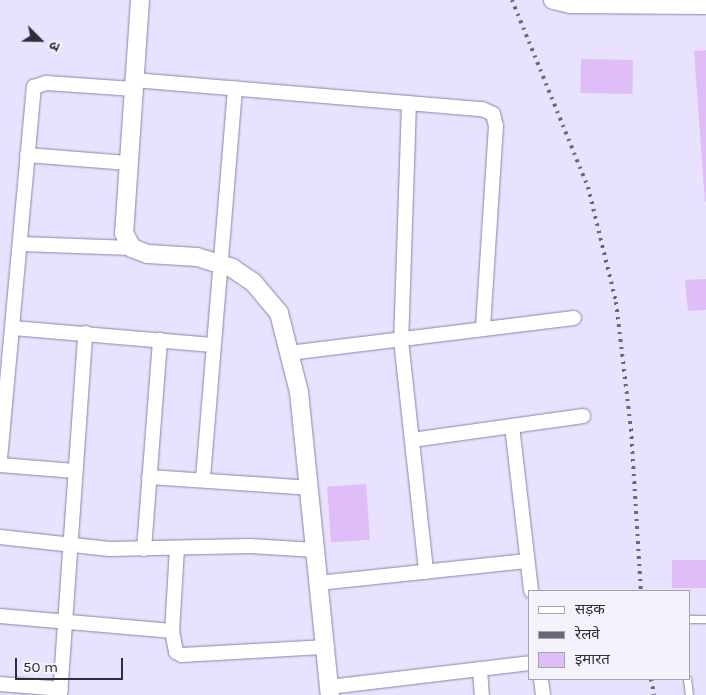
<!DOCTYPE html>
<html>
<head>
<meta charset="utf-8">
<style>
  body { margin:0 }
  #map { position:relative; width:706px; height:695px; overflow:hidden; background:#e8e2ff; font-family:Karla,"Noto Sans Devanagari",sans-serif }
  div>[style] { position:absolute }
  .building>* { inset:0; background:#dfbdf7; transform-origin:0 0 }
  .roads { filter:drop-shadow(0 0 1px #8b84a5) drop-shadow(0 0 1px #8b84a5) }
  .service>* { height:7px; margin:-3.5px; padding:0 3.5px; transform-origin:3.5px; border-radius:3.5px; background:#fff }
  .minor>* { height:14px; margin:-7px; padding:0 7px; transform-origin:7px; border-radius:7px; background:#fff }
  .tertiary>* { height:18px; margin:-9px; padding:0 9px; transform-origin:9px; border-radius:9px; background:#fff }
  .rail>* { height:4px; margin-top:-2px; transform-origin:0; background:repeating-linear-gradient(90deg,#6b677a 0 2.5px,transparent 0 7.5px) }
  span { translate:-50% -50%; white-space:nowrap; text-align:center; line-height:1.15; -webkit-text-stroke:4px #f4f2fa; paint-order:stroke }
  .legend { position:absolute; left:528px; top:590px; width:162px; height:90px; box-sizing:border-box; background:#f4f2fa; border:1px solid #a6a3ae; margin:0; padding:6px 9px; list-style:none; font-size:15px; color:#302d3b }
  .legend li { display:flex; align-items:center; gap:10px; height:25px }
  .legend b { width:25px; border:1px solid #a6a3ae }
  .north { position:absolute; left:15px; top:15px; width:50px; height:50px; -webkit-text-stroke:4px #f4f2fa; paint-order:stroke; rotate:113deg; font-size:14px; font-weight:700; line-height:20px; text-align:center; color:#302d3b }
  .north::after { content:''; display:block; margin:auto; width:18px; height:22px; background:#302d3b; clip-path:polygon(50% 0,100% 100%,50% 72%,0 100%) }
  .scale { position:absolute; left:15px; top:658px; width:108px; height:22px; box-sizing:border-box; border:2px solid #302d3b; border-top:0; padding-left:6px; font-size:15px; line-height:18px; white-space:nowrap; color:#302d3b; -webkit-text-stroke:4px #f4f2fa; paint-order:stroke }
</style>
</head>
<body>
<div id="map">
  <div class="building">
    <i style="clip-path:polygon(706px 50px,706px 202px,705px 202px,694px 51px)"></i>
    <i style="left:581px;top:59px;width:52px;height:34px;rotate:1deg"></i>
    <i style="clip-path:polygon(706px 279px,706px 310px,688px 311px,685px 280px)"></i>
    <i style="left:366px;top:484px;width:56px;height:39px;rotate:86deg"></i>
    <i style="left:706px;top:560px;width:28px;height:34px;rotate:90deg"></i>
  </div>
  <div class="roads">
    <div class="service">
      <i style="left:690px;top:619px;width:16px"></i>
      <i style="left:687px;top:679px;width:16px;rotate:83deg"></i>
    </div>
    <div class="minor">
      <i style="left:134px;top:80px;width:349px;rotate:4.8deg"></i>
      <i style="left:482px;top:109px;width:12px;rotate:24deg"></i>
      <i style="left:493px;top:114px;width:12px;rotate:76deg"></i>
      <i style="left:496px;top:126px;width:203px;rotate:93.7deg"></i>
      <i style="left:409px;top:103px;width:237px;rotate:91.9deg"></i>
      <i style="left:401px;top:340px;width:233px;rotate:83.8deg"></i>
      <i style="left:27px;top:155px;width:101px;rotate:4.5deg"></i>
      <i style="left:21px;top:244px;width:111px;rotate:2.1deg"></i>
      <i style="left:13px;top:328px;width:200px;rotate:4.9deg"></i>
      <i style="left:289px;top:353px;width:287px;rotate:-7deg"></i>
      <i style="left:512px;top:426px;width:166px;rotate:83.4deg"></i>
      <i style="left:412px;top:440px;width:173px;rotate:-8deg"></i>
      <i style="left:0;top:459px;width:374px;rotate:-84.8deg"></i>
      <i style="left:34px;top:87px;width:13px;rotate:-18deg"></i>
      <i style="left:46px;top:83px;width:88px;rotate:3.9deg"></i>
      <i style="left:0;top:465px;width:75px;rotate:4.6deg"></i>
      <i style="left:149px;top:477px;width:160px;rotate:3.9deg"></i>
      <i style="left:203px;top:478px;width:391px;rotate:-85.3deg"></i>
      <i style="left:0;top:537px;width:110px;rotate:6.3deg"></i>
      <i style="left:109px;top:549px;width:141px;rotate:-1.2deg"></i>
      <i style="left:250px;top:546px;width:65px;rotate:3.5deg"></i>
      <i style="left:177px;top:548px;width:83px;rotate:93.4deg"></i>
      <i style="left:172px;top:631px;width:21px;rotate:79deg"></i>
      <i style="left:176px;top:652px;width:7px;rotate:27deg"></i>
      <i style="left:182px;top:655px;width:141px;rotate:-3.2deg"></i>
      <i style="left:144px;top:549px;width:210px;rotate:-85.6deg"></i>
      <i style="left:318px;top:583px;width:210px;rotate:-6deg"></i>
      <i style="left:0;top:616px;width:173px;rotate:5deg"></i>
      <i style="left:480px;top:669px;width:26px;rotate:86deg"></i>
      <i style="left:541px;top:679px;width:16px;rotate:83deg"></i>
      <i style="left:0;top:684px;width:61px;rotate:4.7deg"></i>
      <i style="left:329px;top:687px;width:202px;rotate:-6.8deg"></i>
      <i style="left:60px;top:695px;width:363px;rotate:-86deg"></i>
    </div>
    <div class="tertiary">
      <i style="left:140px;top:0;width:234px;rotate:93.9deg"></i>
      <i style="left:124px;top:233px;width:17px;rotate:62deg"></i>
      <i style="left:132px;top:248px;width:17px;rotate:21deg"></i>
      <i style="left:148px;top:254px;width:49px;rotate:3.5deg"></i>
      <i style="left:197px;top:257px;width:37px;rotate:17deg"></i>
      <i style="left:232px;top:268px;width:25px;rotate:34deg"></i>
      <i style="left:253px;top:282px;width:40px;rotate:50deg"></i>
      <i style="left:279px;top:313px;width:81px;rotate:75.8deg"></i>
      <i style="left:299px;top:392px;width:305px;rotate:84.2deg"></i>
      <i style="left:553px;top:0;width:17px;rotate:13deg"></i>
      <i style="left:570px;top:4px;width:136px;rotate:0.4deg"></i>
    </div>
  </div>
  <div class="rail">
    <i style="left:512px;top:0;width:202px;rotate:67.9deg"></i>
    <i style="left:588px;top:187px;width:118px;rotate:76.3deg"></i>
    <i style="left:616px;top:302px;width:128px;rotate:83.3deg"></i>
    <i style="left:631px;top:429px;width:162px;rotate:86.5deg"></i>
    <i style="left:651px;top:679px;width:16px;rotate:79deg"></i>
  </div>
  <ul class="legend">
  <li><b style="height:6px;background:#fff"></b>सड़क</li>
  <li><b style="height:6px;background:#6b677a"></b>रेलवे</li>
  <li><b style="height:14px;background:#dfbdf7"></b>इमारत</li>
  </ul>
  <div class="north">उ</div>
  <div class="scale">50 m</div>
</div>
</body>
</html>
